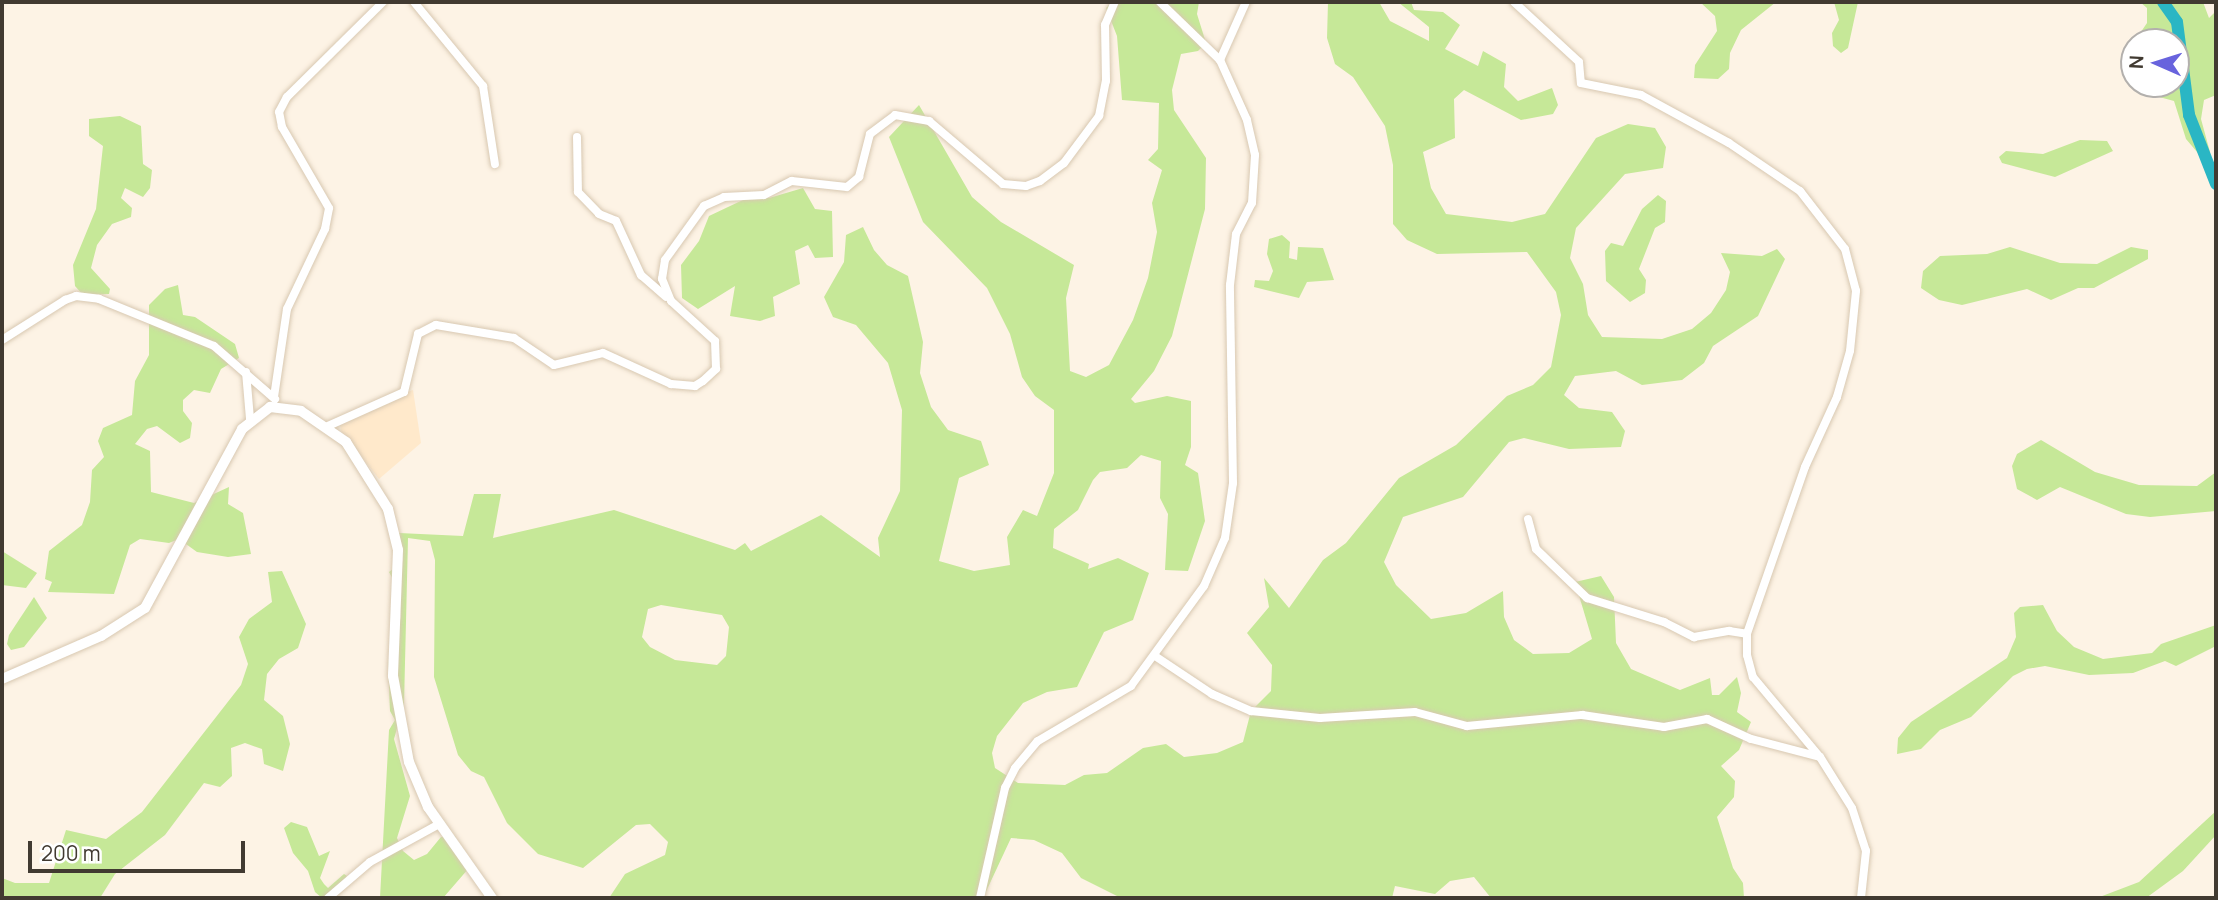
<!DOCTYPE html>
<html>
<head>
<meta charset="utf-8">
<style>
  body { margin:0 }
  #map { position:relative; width:2218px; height:900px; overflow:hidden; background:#fdf3e5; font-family:Manrope,sans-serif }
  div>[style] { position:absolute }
  .built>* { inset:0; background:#ffe9cb }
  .green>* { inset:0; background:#c6e898 }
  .river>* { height:12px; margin:-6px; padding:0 6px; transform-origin:6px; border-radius:6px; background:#2ab6c4 }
  .roads { filter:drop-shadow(0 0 2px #d8c8b1) drop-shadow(0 0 2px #d8c8b1) }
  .minor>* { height:8px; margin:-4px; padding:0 4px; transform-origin:4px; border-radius:4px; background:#fff }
  .tertiary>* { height:10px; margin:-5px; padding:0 5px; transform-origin:5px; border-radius:5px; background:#fff }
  span { translate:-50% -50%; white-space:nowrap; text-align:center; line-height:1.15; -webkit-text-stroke:7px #fff; paint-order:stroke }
  .frame { position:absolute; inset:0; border:4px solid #413a31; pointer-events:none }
  .north { position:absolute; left:2120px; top:28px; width:70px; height:70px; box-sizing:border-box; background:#fff; border:2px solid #b3b0ad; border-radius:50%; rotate:273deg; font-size:19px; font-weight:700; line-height:28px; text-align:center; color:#413a31 }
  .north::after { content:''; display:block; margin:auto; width:24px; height:32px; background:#6863dd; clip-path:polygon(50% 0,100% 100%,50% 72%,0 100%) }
  .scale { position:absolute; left:28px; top:841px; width:217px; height:32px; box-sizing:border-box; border:4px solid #413a31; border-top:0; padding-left:9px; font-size:21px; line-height:24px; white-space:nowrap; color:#413a31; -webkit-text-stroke:5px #fff; paint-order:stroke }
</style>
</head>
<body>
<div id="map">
  <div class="built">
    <i style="clip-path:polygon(413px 390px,421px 443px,379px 479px,341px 431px,339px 417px)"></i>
  </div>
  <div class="green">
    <i style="clip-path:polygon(evenodd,1112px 2px,1199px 2px,1197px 14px,1206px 43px,1198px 51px,1181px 54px,1172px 90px,1174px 110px,1206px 158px,1205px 209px,1172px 336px,1154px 371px,1131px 399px,1135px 403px,1167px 396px,1191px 401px,1191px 447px,1185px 465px,1198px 473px,1205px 521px,1188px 571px,1165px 570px,1168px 514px,1160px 498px,1161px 461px,1141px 455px,1127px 468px,1100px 472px,1093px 480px,1078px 510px,1054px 529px,1053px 548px,1089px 564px,1088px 569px,1118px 558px,1149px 573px,1133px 620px,1104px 632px,1077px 687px,1047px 692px,1023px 703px,997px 736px,992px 753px,995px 768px,1018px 783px,1065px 785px,1084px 775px,1107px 773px,1143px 748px,1166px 744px,1184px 757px,1217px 753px,1243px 742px,1251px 711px,1271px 691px,1272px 665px,1247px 633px,1269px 607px,1264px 578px,1289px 608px,1323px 560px,1346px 543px,1399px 478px,1456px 445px,1507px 396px,1533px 385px,1551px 367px,1561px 315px,1556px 292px,1527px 252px,1437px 254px,1407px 240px,1393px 224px,1393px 165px,1385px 126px,1353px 77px,1335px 64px,1327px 38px,1328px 2px,1379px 2px,1390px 21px,1429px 41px,1429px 27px,1398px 2px,1411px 2px,1414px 10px,1443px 12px,1460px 25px,1445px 49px,1478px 66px,1483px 51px,1506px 64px,1504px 87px,1518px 101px,1552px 88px,1558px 105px,1553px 114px,1521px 120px,1464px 90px,1454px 99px,1455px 138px,1423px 152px,1431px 188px,1446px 214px,1512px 222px,1545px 214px,1596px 138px,1628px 124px,1655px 128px,1666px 147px,1663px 168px,1625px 174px,1576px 228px,1570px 258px,1583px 284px,1588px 315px,1602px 337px,1662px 339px,1692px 329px,1711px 313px,1726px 290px,1730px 272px,1721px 253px,1762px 256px,1777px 249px,1785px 259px,1758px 316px,1713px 346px,1704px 363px,1682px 380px,1642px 385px,1616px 371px,1575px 376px,1564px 395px,1579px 408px,1612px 412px,1625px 431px,1621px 447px,1569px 449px,1524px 438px,1509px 442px,1463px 497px,1403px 517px,1384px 562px,1396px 585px,1431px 619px,1466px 613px,1503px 591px,1504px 617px,1514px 640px,1533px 654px,1569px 653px,1592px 639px,1575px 582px,1601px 576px,1614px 597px,1616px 643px,1631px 669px,1680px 690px,1710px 678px,1712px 695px,1719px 695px,1737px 677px,1741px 693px,1737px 712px,1751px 722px,1739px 750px,1721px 766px,1735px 781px,1734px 797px,1717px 817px,1733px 868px,1743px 883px,1744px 898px,1491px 898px,1474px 877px,1450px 881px,1435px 894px,1395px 886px,1392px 898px,1121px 898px,1081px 878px,1062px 853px,1034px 840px,1011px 838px,983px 898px,609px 898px,625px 874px,665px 855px,668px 842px,650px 824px,636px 825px,583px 868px,538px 854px,507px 823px,484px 777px,471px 771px,458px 755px,434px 677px,435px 560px,430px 541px,408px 538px,404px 704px,394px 739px,410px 796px,397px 838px,403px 851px,414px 860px,427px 854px,441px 837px,455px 836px,469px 868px,443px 898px,380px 898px,389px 730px,395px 720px,390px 711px,388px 664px,401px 617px,398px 589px,389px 572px,403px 561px,399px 533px,463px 536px,474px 494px,501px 494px,493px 538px,614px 510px,735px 550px,745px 543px,751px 551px,821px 515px,880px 557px,878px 538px,900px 491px,902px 410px,888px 363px,856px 325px,833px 317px,824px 297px,844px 262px,846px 235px,863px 227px,874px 250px,887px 265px,908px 276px,923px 342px,920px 373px,931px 407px,948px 430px,981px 441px,989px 465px,959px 478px,939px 561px,974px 571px,1010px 565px,1007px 537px,1023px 510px,1037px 516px,1054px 473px,1054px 410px,1035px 396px,1022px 377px,1010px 334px,987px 288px,923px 222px,889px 137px,919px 105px,972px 197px,1001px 222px,1074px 265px,1066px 298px,1070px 371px,1086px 377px,1109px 365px,1133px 320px,1148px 278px,1157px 232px,1152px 203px,1162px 170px,1148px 160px,1158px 149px,1159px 103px,1122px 100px,1117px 36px,1106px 8px,1112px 2px,661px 605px,722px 615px,729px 627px,726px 656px,717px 665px,675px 660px,650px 647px,642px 637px,648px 609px,661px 605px)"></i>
    <i style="clip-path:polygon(1700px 2px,1776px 2px,1741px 30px,1730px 53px,1729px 69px,1718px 79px,1694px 78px,1695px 65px,1717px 31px,1715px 16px)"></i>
    <i style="clip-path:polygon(1834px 2px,1858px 2px,1848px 48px,1841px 53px,1833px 46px,1832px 33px,1839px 20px)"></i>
    <i style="clip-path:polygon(evenodd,2140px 2px,2203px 2px,2209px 18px,2216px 11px,2216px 95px,2204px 100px,2201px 119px,2210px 152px,2203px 159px,2186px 139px,2174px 101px,2137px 91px,2131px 80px,2130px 48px,2147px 23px,2147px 8px,2140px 2px,2134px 42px,2176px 42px,2176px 84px,2134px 84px,2134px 42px)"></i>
    <i style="clip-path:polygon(120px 116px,141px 126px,143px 164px,152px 170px,150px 188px,143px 197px,125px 188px,121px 198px,132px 208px,131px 217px,112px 224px,97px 245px,91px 268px,110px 289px,109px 294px,83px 295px,75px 286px,73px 265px,96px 209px,103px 146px,89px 136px,89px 119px)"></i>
    <i style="clip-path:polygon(2080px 140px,2107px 141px,2113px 151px,2055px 177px,2002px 163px,1999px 157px,2006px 151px,2043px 154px)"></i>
    <i style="clip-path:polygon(803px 188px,815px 209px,832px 211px,833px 257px,815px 258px,808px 245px,795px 251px,800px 284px,773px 297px,775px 316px,760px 321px,730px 316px,735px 286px,698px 309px,682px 298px,681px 265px,699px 241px,709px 216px,747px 198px,769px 198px)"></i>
    <i style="clip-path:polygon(1658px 195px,1666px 201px,1665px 222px,1655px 228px,1639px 269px,1646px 280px,1645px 293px,1630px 302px,1606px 281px,1605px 251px,1611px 243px,1623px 246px,1642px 209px)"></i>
    <i style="clip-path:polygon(1282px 235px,1290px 242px,1289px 258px,1297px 260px,1298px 247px,1323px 248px,1334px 280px,1307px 282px,1299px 298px,1254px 287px,1255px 280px,1269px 281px,1273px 271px,1267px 254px,1269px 239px)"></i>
    <i style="clip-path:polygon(2010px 247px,2060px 263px,2097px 264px,2131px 247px,2148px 250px,2148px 259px,2094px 288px,2078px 288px,2051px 300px,2027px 289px,1962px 305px,1939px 300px,1921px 288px,1923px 271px,1940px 256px,1987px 254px)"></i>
    <i style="clip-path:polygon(178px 285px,183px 315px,195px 317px,235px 344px,239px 358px,221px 369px,210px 393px,194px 390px,183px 400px,183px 411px,192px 423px,190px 438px,180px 443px,157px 426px,147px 429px,135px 444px,150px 451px,151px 492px,194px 503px,229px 487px,228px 504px,243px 513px,251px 554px,228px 557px,197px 552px,179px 539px,169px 543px,140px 539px,130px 545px,114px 594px,48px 592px,52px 582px,45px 579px,49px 551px,82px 525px,90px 502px,92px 470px,104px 457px,98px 441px,103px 428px,132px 415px,135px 381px,149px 355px,149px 305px,165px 289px)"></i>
    <i style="clip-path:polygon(2041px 440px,2095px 472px,2139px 485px,2197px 486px,2216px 472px,2216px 511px,2150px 517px,2126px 514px,2060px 487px,2037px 500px,2017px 489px,2012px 466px,2017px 454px)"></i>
    <i style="clip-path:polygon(2px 551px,37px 573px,26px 588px,2px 585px)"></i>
    <i style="clip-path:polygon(282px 571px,306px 624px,298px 648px,279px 659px,267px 674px,264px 700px,283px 716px,290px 744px,283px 771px,264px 764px,262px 749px,245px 743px,231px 748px,232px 776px,220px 787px,204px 783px,165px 835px,115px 874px,100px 898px,2px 898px,2px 878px,15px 883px,49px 883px,66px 830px,106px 839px,142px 812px,241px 685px,248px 664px,239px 637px,249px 619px,272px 602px,268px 572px)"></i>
    <i style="clip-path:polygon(34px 597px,47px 618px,24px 647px,11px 650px,7px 644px,9px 635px)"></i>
    <i style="clip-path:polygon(2043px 605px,2057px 631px,2074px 647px,2103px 659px,2152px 653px,2161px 644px,2216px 625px,2216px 646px,2176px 666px,2165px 661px,2133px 673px,2089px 675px,2045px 666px,2027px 669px,2013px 676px,1971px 717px,1940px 730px,1921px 749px,1897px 754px,1898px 738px,1911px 722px,2007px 658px,2016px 637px,2014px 613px,2020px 607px)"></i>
    <i style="clip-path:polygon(2216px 811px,2216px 835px,2183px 871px,2146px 898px,2097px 898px,2139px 882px)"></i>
    <i style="clip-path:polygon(291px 822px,307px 827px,319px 856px,330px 851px,320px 878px,324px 884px,328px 888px,344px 874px,347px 876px,336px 898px,322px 898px,315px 892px,308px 871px,293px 853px,284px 828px)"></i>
  </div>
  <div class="river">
    <i style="left:2163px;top:2px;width:24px;rotate:55deg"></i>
    <i style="left:2177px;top:22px;width:94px;rotate:82.6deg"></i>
    <i style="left:2189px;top:115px;width:74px;rotate:68.6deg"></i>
  </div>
  <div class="roads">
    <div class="minor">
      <i style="left:414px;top:2px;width:109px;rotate:50.6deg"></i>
      <i style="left:483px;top:86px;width:79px;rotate:81.3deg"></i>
      <i style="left:1514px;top:2px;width:88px;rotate:42.7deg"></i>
      <i style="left:1579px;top:62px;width:21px;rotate:85deg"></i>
      <i style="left:1581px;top:83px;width:61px;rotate:11.3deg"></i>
      <i style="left:1641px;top:95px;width:100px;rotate:28.6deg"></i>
      <i style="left:1729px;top:143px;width:86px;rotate:34.1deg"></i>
      <i style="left:1800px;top:191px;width:73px;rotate:52.2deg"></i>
      <i style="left:1845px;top:249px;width:43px;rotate:75.3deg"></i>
      <i style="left:1856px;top:291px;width:60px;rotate:95.7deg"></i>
      <i style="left:1850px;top:351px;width:48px;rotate:105.8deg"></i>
      <i style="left:1837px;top:397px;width:77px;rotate:114.6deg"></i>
      <i style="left:1805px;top:467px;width:177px;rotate:109.2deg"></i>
      <i style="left:1747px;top:634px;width:21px;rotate:90deg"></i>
      <i style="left:1747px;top:655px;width:23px;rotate:75deg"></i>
      <i style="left:1753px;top:677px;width:104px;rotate:50.1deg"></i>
      <i style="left:1820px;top:757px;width:60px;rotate:57.9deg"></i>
      <i style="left:1852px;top:808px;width:45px;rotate:72deg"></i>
      <i style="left:1866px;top:851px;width:47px;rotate:96.1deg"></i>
      <i style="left:1220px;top:60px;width:64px;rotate:-65.9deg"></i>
      <i style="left:577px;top:137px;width:55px;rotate:89deg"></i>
      <i style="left:578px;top:192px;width:30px;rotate:46deg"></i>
      <i style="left:599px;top:214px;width:18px;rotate:22deg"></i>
      <i style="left:616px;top:221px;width:60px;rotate:65.2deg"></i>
      <i style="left:641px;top:275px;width:33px;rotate:41deg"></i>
      <i style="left:2px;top:340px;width:75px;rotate:-32.4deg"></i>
      <i style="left:65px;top:300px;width:12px;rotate:-20deg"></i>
      <i style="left:76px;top:296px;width:23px;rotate:7deg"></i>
      <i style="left:99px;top:299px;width:124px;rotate:22.2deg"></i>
      <i style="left:214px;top:346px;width:81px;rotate:41deg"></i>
      <i style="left:246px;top:372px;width:47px;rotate:85.1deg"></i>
      <i style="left:274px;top:397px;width:89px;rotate:-81.6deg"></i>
      <i style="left:287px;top:309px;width:89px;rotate:-64.6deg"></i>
      <i style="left:325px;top:229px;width:21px;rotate:-79deg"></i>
      <i style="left:329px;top:208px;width:94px;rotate:-120.1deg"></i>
      <i style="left:282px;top:127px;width:15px;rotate:-101deg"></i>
      <i style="left:279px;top:112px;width:17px;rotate:-62deg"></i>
      <i style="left:287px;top:97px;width:135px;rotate:-44.7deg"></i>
      <i style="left:328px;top:426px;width:83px;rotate:-24.1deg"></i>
      <i style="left:404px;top:392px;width:60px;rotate:-76.4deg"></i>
      <i style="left:418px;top:334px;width:20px;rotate:-27deg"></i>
      <i style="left:436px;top:325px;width:79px;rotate:9.5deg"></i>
      <i style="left:514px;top:338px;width:48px;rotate:34deg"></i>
      <i style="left:554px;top:365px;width:50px;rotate:-13.8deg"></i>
      <i style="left:603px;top:353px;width:75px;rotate:24.5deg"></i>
      <i style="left:671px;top:384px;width:24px;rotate:5deg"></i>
      <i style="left:695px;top:386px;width:9px;rotate:-32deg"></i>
      <i style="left:703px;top:381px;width:18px;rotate:-43deg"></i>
      <i style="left:716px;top:369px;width:28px;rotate:-92deg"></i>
      <i style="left:715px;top:341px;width:59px;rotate:-137.7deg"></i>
      <i style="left:671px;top:301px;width:24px;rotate:-112deg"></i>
      <i style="left:662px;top:279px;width:19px;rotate:-81deg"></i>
      <i style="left:665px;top:260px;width:67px;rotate:-54.2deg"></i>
      <i style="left:704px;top:206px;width:22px;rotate:-24deg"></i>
      <i style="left:724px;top:197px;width:40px;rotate:-2.9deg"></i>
      <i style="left:764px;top:195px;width:31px;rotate:-27deg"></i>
      <i style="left:792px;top:181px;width:55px;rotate:6.2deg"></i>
      <i style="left:847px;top:187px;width:16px;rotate:-40deg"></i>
      <i style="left:859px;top:177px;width:44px;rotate:-75.7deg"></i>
      <i style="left:870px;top:134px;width:31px;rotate:-37deg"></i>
      <i style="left:895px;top:115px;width:35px;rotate:10deg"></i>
      <i style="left:929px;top:121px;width:97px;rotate:40.4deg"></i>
      <i style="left:1003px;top:184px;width:23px;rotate:5deg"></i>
      <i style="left:1026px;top:186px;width:15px;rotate:-20deg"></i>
      <i style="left:1040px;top:181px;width:30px;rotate:-37deg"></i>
      <i style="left:1064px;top:163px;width:59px;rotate:-53.3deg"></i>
      <i style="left:1099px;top:116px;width:36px;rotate:-79deg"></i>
      <i style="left:1106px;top:81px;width:56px;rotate:-91deg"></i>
      <i style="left:1105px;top:25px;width:25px;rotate:-67deg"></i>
      <i style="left:1528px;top:519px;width:31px;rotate:75deg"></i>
      <i style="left:1536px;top:549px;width:71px;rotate:43.9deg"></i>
      <i style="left:1587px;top:598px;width:81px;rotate:17.3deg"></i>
      <i style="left:1664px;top:622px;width:34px;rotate:27deg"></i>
      <i style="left:1694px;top:637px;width:36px;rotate:-10deg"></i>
      <i style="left:1729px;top:631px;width:18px;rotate:9deg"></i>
      <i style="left:1155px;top:656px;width:69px;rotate:33.7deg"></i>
      <i style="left:1212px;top:694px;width:43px;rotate:23.6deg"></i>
      <i style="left:1251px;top:711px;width:69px;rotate:5.8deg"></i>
      <i style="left:1320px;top:718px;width:95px;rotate:-3.6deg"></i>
      <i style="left:1415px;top:712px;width:54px;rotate:15.1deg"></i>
      <i style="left:1467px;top:726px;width:116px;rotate:-5.5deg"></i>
      <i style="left:1582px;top:715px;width:83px;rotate:8.3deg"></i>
      <i style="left:1664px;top:727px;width:44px;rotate:-10.5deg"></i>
      <i style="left:1707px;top:719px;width:48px;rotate:24.4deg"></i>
      <i style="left:1751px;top:739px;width:71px;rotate:14.6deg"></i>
      <i style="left:328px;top:898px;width:55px;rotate:-40.6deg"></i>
      <i style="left:370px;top:862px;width:79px;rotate:-28.8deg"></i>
      <i style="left:980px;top:898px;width:113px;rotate:-77.2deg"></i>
      <i style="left:1005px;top:788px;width:22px;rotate:-63deg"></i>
      <i style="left:1015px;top:768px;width:35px;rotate:-50deg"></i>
      <i style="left:1038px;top:741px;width:108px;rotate:-30.6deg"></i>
      <i style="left:1131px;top:686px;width:124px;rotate:-53.9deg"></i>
      <i style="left:1204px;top:586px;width:52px;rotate:-66.4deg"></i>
      <i style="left:1225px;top:538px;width:56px;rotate:-81.7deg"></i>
      <i style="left:1233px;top:483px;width:198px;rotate:-90.9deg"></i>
      <i style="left:1230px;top:285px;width:51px;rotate:-83.3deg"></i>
      <i style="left:1236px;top:234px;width:35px;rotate:-63deg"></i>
      <i style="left:1252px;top:203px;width:48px;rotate:-86.4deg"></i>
      <i style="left:1255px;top:155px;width:36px;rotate:-103deg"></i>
      <i style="left:1247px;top:120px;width:66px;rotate:-114.2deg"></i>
      <i style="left:1220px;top:60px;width:83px;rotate:-136deg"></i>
    </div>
    <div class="tertiary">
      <i style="left:2px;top:679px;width:108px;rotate:-23.5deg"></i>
      <i style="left:101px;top:636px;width:52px;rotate:-32.5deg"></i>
      <i style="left:145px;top:608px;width:204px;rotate:-61.5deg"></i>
      <i style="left:242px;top:429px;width:36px;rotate:-38deg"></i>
      <i style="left:270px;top:407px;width:31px;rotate:7deg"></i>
      <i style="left:301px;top:411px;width:55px;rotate:34.6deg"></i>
      <i style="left:346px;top:442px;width:79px;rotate:57.9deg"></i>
      <i style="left:388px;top:509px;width:42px;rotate:76.3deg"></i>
      <i style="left:398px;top:550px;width:126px;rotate:92.3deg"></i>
      <i style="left:393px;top:676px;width:87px;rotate:79.5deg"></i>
      <i style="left:409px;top:762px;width:49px;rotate:67.1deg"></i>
      <i style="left:428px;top:807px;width:111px;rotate:54.9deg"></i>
    </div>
  </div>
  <div class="frame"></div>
  <div class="north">N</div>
  <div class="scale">200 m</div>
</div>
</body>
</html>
